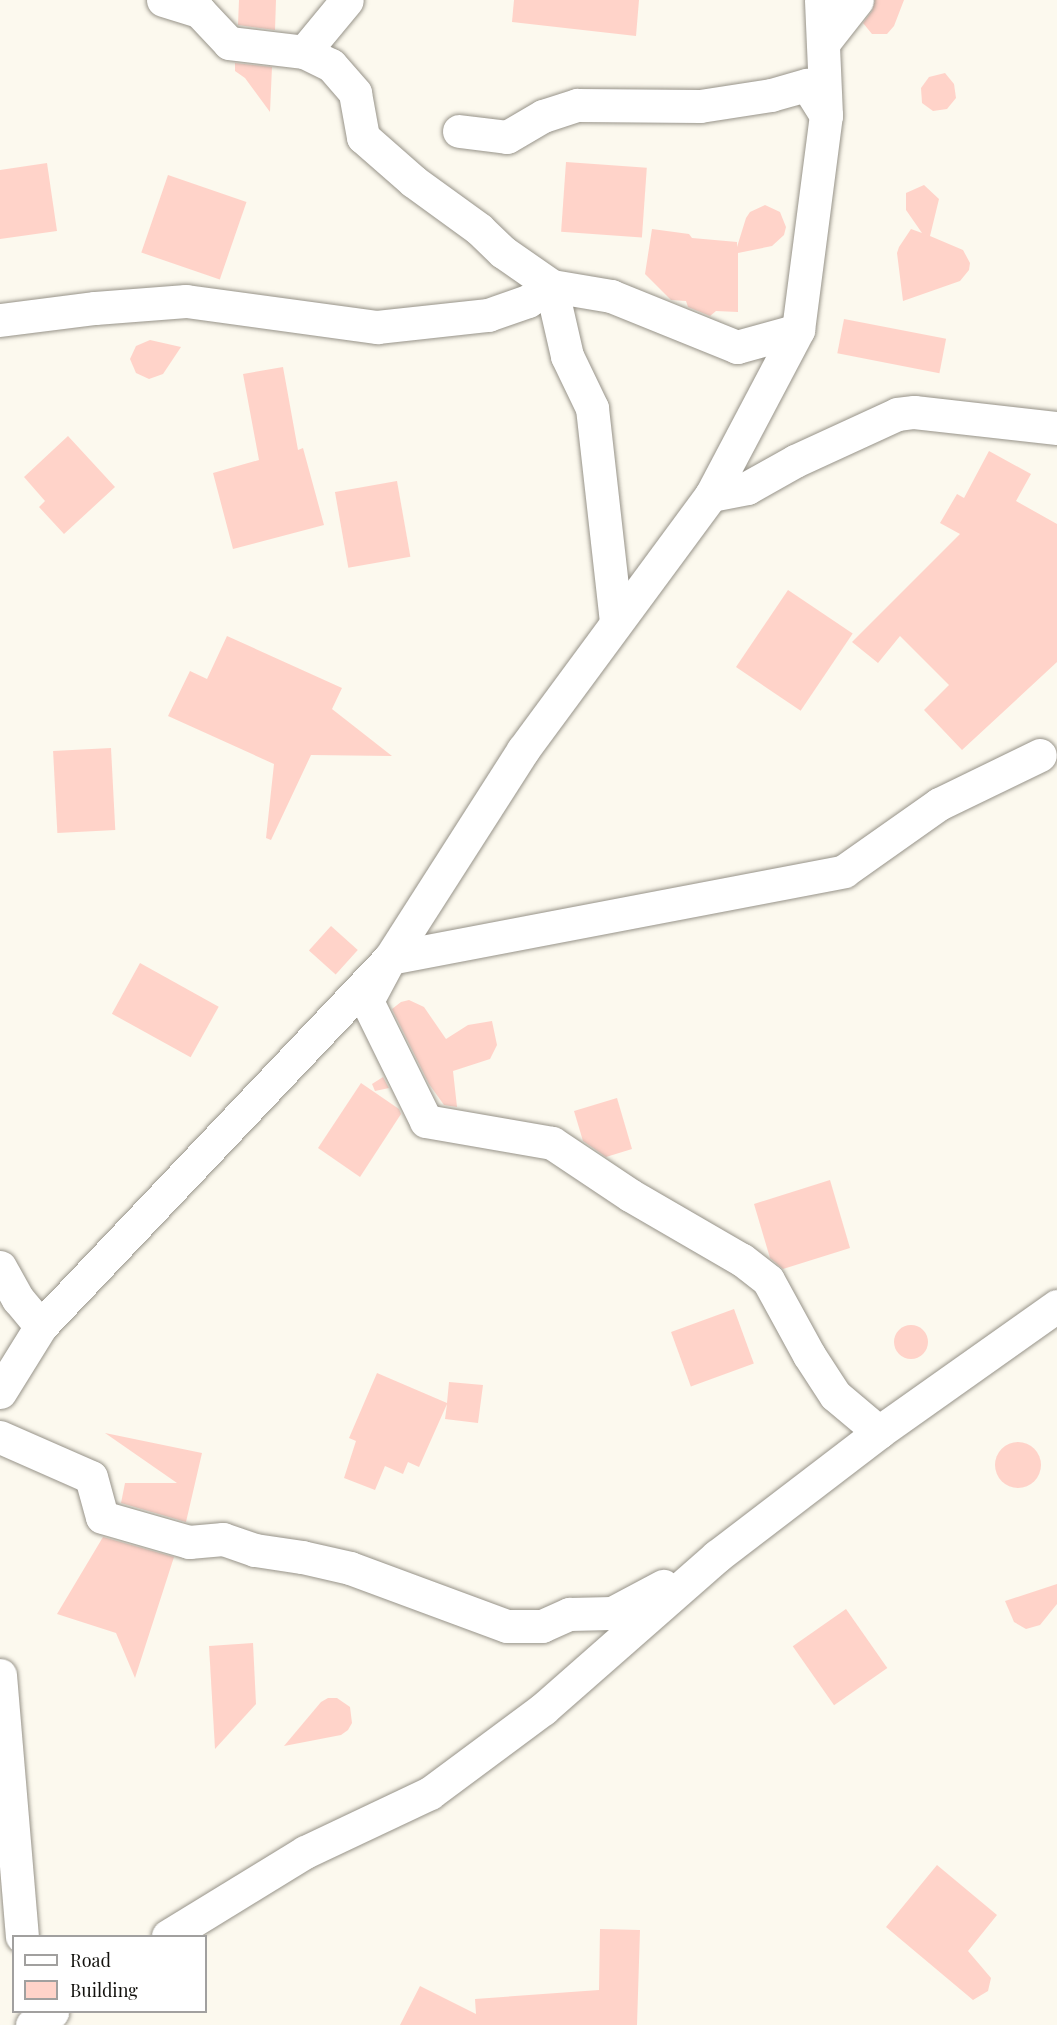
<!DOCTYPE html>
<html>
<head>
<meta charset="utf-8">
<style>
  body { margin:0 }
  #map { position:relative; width:1057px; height:2025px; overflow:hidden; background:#fcf9ee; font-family:"Playfair Display",serif }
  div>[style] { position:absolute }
  .building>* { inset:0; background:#ffd3c9; transform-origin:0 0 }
  .round { border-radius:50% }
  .roads { filter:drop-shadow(0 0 2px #979389) drop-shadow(0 0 2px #979389) }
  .minor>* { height:33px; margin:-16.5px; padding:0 16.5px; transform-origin:16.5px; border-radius:16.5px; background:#fff }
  span { translate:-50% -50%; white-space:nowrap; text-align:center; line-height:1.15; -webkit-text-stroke:4.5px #fff; paint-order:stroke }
  .legend { position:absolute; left:12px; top:1935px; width:195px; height:78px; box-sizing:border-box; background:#fff; border:2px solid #a1a09f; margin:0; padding:8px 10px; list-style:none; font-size:18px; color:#13120e }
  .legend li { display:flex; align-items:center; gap:12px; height:30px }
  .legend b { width:30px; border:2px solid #a1a09f }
</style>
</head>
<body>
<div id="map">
  <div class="building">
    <i style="clip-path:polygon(239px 0,276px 0,275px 30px,238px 25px)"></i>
    <i style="clip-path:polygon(514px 0,639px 0,636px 36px,512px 22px)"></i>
    <i style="clip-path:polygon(875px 0,904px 0,894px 26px,887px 34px,872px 34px,863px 23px,872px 11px)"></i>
    <i style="clip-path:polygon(235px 63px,272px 67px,270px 112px,245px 78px,235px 71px)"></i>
    <i style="clip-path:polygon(945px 73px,954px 84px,956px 98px,947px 109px,933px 111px,922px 103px,921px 88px,929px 77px)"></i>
    <i style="left:566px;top:162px;width:81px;height:70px;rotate:4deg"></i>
    <i style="clip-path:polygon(47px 163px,57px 231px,0 239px,0 170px)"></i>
    <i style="left:168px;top:175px;width:83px;height:82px;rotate:19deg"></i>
    <i style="clip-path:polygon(924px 185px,939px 199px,930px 236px,963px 250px,970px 263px,969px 270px,960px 281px,903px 301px,897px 253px,899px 247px,911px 229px,922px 233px,906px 210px,906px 193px)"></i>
    <i style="clip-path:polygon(765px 205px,780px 212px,786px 227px,784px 235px,772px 246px,738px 253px,738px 312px,716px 311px,710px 316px,688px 307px,686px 301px,671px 300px,645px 274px,652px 229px,689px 234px,692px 238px,737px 242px,737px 247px,746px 218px,750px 212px)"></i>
    <i style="left:844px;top:319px;width:104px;height:35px;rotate:11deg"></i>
    <i style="clip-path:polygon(150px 340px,181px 347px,163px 374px,149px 379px,136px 373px,130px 359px,136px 346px)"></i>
    <i style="clip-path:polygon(283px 367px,298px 450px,303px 448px,324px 525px,233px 549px,213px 473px,259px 460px,243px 374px)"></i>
    <i style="clip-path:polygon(68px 436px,115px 487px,64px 534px,39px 507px,45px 501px,24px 477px)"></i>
    <i style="clip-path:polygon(989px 451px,1031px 474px,1016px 501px,1057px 524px,1057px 662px,962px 750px,924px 710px,949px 685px,900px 636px,878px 663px,852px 642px,960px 534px,940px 523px,957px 494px,964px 498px)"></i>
    <i style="left:397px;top:481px;width:77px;height:63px;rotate:80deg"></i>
    <i style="left:788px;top:590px;width:78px;height:93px;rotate:34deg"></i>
    <i style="clip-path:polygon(227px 636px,342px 688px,332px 709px,392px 756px,311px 755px,271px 840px,266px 838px,274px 764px,168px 716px,190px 671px,207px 679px)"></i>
    <i style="left:111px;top:748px;width:82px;height:58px;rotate:87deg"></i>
    <i style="left:331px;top:926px;width:36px;height:33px;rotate:42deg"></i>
    <i style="left:140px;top:963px;width:90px;height:58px;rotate:29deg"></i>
    <i style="clip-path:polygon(409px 1000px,424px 1007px,446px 1039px,468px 1025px,492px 1021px,497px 1045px,490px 1059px,453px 1071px,457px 1107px,444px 1105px,429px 1084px,392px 1009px,401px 1002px)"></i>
    <i style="clip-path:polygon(383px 1077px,389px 1088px,375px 1091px,372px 1084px)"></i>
    <i style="clip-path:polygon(361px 1083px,399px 1109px,401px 1114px,360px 1177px,318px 1148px)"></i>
    <i style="clip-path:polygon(617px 1098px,632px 1149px,606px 1157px,583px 1141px,574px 1111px)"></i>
    <i style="clip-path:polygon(830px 1180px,850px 1248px,783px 1269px,770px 1258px,754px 1204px)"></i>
    <i style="left:734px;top:1309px;width:58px;height:67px;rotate:70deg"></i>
    <i class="round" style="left:894px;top:1325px;width:34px;height:34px"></i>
    <i style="clip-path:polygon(377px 1373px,447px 1403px,449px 1382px,483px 1385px,478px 1423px,445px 1419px,447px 1404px,419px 1467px,408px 1462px,403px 1474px,385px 1466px,375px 1490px,344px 1478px,356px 1441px,349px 1438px)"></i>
    <i style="clip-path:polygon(105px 1433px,202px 1453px,186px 1522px,121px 1503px,125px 1483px,177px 1483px)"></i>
    <i class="round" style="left:995px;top:1442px;width:46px;height:46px"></i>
    <i style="clip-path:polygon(103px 1537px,174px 1557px,135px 1678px,116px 1633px,57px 1614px)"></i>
    <i style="clip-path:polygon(1057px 1584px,1057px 1604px,1040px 1625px,1026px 1629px,1014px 1622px,1005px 1601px)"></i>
    <i style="left:846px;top:1609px;width:72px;height:65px;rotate:55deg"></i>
    <i style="clip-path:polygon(253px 1643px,256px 1704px,215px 1749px,209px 1646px)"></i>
    <i style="clip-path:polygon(328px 1698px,337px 1698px,350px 1707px,352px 1723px,348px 1730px,341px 1735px,284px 1746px,321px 1702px)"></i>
    <i style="clip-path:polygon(937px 1865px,997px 1915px,968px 1951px,991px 1978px,988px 1991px,973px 2000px,886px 1927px)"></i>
    <i style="clip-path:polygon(600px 1929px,640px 1930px,637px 2025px,400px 2025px,420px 1986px,476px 2014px,475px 1999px,599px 1990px)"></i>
  </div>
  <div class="roads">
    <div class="minor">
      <i style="left:163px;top:0;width:38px;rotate:17deg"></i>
      <i style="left:199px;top:11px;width:44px;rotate:46.8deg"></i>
      <i style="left:229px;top:43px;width:76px;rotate:6.8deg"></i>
      <i style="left:304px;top:52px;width:30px;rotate:26deg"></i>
      <i style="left:331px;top:65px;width:37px;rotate:49deg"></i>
      <i style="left:355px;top:93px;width:45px;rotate:79.7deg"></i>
      <i style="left:363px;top:137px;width:67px;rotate:41.3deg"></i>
      <i style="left:413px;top:181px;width:82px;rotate:36deg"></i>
      <i style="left:479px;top:229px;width:33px;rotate:44deg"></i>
      <i style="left:503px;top:252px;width:60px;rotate:34.8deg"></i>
      <i style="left:552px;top:286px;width:60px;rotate:9.6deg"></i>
      <i style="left:611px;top:296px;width:136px;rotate:22deg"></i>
      <i style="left:737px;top:347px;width:63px;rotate:-15.6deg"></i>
      <i style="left:824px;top:42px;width:53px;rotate:-51.8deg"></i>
      <i style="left:304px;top:52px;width:67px;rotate:-50.4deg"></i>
      <i style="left:459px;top:131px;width:48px;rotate:7.1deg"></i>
      <i style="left:507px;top:137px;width:42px;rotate:-30.3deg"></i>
      <i style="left:543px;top:116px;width:36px;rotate:-18deg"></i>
      <i style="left:577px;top:105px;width:123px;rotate:0.5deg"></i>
      <i style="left:700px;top:106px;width:72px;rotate:-8.8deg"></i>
      <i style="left:771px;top:95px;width:37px;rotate:-16deg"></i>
      <i style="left:807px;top:85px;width:36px;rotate:58deg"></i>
      <i style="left:0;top:320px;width:96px;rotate:-7.2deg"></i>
      <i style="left:95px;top:308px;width:91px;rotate:-4.4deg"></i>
      <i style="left:186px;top:301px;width:193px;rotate:7.8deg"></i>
      <i style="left:377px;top:327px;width:112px;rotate:-6.2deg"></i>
      <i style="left:488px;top:315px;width:42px;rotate:-19.3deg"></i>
      <i style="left:528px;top:301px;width:27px;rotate:-33deg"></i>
      <i style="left:551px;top:286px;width:72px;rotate:77.1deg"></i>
      <i style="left:567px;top:356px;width:58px;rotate:64.3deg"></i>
      <i style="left:592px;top:408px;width:215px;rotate:83.6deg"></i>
      <i style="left:711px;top:495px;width:37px;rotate:-11deg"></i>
      <i style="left:747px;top:488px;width:55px;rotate:-29.4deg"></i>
      <i style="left:795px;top:461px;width:112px;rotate:-24.7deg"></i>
      <i style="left:897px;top:414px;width:17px;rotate:-7deg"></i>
      <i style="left:914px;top:412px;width:144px;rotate:6.4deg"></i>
      <i style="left:0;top:1267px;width:37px;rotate:61deg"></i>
      <i style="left:18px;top:1299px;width:35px;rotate:50deg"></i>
      <i style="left:0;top:1392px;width:78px;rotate:-58.2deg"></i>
      <i style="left:41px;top:1326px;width:507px;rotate:-46.52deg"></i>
      <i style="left:390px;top:958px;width:247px;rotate:-57.4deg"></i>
      <i style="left:523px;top:750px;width:317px;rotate:-53.6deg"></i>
      <i style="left:711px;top:495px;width:187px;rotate:-62.2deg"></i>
      <i style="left:798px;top:330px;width:217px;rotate:-82.6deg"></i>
      <i style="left:826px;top:115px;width:115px;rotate:-92.5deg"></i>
      <i style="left:879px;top:1432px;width:57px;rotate:-139.9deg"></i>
      <i style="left:835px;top:1395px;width:48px;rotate:-123deg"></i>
      <i style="left:809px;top:1355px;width:85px;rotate:-118.7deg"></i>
      <i style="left:768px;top:1280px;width:33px;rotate:-142deg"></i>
      <i style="left:742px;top:1260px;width:129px;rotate:-149.9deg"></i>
      <i style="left:630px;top:1195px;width:94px;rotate:-146.3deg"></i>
      <i style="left:552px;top:1143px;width:128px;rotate:-170.1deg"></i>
      <i style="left:426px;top:1121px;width:134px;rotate:-116.2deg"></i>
      <i style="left:367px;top:1001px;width:49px;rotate:-61.9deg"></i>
      <i style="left:390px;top:958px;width:462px;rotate:-10.8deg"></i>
      <i style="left:844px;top:871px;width:116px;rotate:-35.2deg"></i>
      <i style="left:939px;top:804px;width:112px;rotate:-25.9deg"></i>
      <i style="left:0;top:1437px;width:99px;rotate:23.7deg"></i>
      <i style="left:91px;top:1477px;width:41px;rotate:74.6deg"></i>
      <i style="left:102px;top:1517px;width:91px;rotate:16deg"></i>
      <i style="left:189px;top:1542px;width:34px;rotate:-5deg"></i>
      <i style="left:223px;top:1539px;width:34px;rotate:19deg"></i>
      <i style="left:255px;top:1550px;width:48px;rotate:8.5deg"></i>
      <i style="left:302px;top:1557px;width:49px;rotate:12.9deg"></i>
      <i style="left:350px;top:1568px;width:167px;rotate:20.3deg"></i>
      <i style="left:507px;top:1626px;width:35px"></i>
      <i style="left:542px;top:1626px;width:30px;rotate:-24deg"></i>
      <i style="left:569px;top:1614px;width:43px;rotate:-1.3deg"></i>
      <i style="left:612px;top:1613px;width:58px;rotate:-27.9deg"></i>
      <i style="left:0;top:1675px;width:262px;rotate:85.2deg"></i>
      <i style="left:168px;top:1936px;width:161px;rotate:-31.5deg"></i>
      <i style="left:305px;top:1852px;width:138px;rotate:-25.3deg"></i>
      <i style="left:430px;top:1793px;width:141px;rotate:-36.6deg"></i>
      <i style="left:543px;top:1709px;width:232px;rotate:-41.3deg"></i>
      <i style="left:717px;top:1556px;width:204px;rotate:-37.4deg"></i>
      <i style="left:879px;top:1432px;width:218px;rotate:-35.3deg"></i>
      <i style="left:32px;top:2025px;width:24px;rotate:-33deg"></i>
    </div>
  </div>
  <ul class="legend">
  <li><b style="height:8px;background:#fff"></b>Road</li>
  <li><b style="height:16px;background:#ffd3c9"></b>Building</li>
  </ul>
</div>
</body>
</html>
